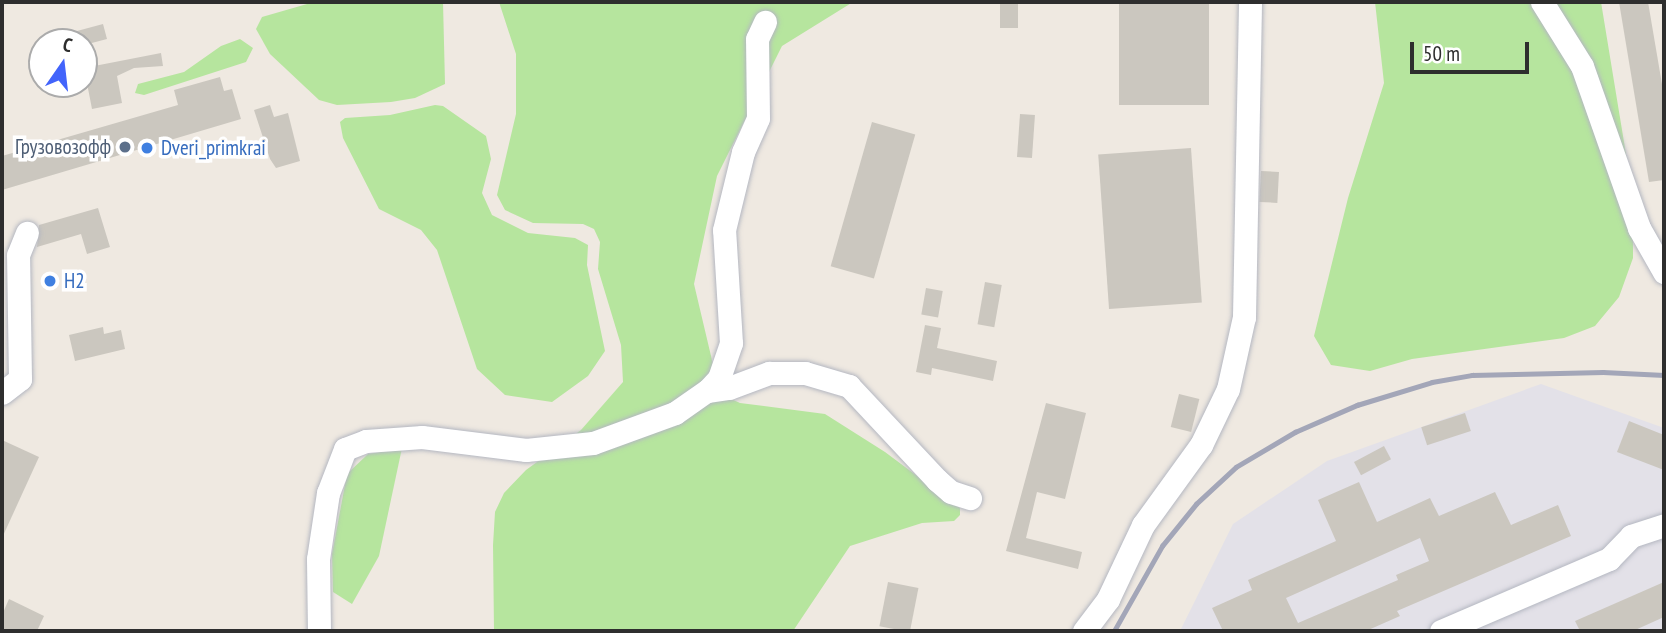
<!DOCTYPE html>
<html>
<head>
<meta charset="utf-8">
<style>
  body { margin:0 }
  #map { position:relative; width:1666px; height:633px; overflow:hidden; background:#efe9e1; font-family:"PT Sans Narrow",sans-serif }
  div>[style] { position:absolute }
  .industrial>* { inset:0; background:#e3e1e8 }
  .green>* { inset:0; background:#b6e59e }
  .building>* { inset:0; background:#cbc7bf; transform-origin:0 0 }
  .roads { filter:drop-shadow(0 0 2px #b4b7c1) drop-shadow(0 0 2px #b4b7c1) }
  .minor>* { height:23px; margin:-11.5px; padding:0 11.5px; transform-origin:11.5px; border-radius:11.5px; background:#fff }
  .rail>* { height:4.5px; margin:-2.25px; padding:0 2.25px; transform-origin:2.25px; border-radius:2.25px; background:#a3a6b8 }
  .dots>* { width:19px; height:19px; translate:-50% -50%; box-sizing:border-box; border:4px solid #fff; border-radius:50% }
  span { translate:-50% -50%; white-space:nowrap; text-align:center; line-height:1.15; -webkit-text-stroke:7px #fff; paint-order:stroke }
  .service-label { font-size:21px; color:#4e5e75 }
  .right { translate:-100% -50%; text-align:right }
  .shop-label { font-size:21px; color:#366cbe }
  .left { translate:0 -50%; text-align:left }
  .frame { position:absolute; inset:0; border:4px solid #2e2e2e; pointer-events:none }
  .north { position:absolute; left:28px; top:28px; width:70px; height:70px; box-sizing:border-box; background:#fff; border:2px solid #ababab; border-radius:50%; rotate:14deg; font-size:19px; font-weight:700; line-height:28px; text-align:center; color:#2e2e2e }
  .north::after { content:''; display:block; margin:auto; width:24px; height:32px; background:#4264fb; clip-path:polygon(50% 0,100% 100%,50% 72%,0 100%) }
  .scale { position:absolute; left:1410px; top:42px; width:119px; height:32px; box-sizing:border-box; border:4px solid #2e2e2e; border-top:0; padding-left:9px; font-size:21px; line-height:24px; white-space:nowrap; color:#2e2e2e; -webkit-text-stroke:5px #fff; paint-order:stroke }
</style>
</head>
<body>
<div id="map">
  <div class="industrial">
    <i style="clip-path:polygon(1541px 384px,1664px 428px,1664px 631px,1180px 631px,1233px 524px,1327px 461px)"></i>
  </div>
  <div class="green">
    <i style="clip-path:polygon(314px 2px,443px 2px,445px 84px,415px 98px,391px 102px,337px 105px,319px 100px,270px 54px,256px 29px,262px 17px)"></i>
    <i style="clip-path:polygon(499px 2px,853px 2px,782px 46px,717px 176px,694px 284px,720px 394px,740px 403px,825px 414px,885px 452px,960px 508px,960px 515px,954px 521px,922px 523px,850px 546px,793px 631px,494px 631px,493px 545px,495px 512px,504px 493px,526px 470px,581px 430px,623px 382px,621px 345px,598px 269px,600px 242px,594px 229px,583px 224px,533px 223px,505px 210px,497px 195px,516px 114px,516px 54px)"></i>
    <i style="clip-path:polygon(1375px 2px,1601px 2px,1633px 197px,1633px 258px,1619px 297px,1595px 326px,1564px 338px,1412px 359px,1370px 371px,1331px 365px,1314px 336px,1348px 198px,1384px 83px)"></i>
    <i style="clip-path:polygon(240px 39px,253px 48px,246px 62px,144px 95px,135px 93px,138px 84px,184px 72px,221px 46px)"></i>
    <i style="clip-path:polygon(435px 105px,443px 106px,486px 136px,491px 159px,482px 193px,492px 215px,528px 233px,575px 238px,588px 245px,587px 265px,605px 351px,588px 376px,552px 402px,505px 395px,477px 369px,437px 250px,421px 230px,379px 209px,343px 138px,340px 122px,345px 118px,390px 115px)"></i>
    <i style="clip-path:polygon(402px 448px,379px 556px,352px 604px,333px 592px,332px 554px,347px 474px,368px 454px)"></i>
  </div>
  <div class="building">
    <i style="left:1000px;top:2px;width:18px;height:26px"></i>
    <i style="left:1119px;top:2px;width:90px;height:103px"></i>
    <i style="clip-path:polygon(1619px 2px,1648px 2px,1664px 96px,1664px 180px,1649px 182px)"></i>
    <i style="clip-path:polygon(103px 24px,107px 39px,84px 45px,51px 42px,51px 38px)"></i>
    <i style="clip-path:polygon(161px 53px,163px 66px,134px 68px,117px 76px,122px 103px,92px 109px,84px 68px)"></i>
    <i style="clip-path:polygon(220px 77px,224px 91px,232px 89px,241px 119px,2px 190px,2px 156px,178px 105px,174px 90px)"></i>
    <i style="clip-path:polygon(270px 105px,274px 117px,288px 113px,300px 161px,276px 168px,270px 159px,254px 110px)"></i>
    <i style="left:1020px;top:114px;width:15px;height:43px;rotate:4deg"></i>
    <i style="left:872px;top:122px;width:45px;height:150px;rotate:16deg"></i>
    <i style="left:1191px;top:148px;width:155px;height:93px;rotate:86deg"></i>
    <i style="left:1261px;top:171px;width:18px;height:31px;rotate:3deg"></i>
    <i style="clip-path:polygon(98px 208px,110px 247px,87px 254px,81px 234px,37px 247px,39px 225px)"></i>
    <i style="left:985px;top:282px;width:17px;height:43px;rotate:10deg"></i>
    <i style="left:926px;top:288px;width:17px;height:27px;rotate:10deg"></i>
    <i style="clip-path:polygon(925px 325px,941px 328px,937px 348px,997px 361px,993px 381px,932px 368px,931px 375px,916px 372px)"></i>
    <i style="clip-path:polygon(103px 327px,104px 334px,121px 330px,125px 349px,75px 361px,69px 335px)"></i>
    <i style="left:1179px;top:394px;width:21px;height:34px;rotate:14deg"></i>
    <i style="clip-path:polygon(1046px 403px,1086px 413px,1065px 499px,1037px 492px,1026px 538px,1082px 552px,1078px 569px,1006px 551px)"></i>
    <i style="left:1465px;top:413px;width:19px;height:46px;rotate:72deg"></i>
    <i style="clip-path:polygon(1629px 421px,1664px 435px,1664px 470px,1617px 452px)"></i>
    <i style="clip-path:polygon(2px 440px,39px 457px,2px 538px)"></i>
    <i style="left:1384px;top:446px;width:15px;height:34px;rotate:62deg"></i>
    <i style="clip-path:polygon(evenodd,1359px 482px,1377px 522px,1430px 498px,1439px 516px,1495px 492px,1511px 525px,1558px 505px,1571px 536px,1397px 611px,1400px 616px,1366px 631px,1223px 631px,1212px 608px,1252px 590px,1248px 580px,1336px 541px,1318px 500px,1359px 482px,1420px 538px,1429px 561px,1396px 575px,1398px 580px,1298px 623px,1286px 598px,1420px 538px)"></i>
    <i style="left:888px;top:582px;width:31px;height:45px;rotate:11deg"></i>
    <i style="clip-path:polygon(1664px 582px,1664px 617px,1633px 631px,1580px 631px,1575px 621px)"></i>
    <i style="clip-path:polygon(9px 599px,44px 616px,37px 631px,2px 631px,2px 615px)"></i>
  </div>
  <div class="roads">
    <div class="minor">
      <i style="left:1542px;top:2px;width:75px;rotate:58deg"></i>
      <i style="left:1582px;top:66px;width:172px;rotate:70.6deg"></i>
      <i style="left:1639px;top:228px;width:51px;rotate:60.4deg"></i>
      <i style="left:707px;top:391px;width:18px;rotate:-47deg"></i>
      <i style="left:719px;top:378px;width:37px;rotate:-71deg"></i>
      <i style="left:731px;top:343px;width:113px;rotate:-93.5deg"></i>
      <i style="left:724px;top:230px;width:80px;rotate:-76.3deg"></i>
      <i style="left:743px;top:152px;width:37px;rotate:-66deg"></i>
      <i style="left:758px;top:118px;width:79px;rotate:-90.7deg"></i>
      <i style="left:757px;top:39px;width:19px;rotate:-65deg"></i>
      <i style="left:2px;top:393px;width:23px;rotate:-38deg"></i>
      <i style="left:20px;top:379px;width:124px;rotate:-90.9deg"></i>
      <i style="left:18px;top:255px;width:24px;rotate:-68deg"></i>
      <i style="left:319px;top:631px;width:72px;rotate:-90.8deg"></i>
      <i style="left:318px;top:559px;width:67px;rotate:-81.4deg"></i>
      <i style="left:328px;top:493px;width:47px;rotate:-68.9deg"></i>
      <i style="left:345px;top:449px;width:22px;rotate:-21deg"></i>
      <i style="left:366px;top:441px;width:56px;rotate:-4.1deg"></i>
      <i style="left:422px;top:437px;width:105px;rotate:7.1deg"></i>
      <i style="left:526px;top:450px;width:67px;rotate:-6deg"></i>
      <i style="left:593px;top:443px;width:87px;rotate:-20.1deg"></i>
      <i style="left:675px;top:413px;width:39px;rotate:-35deg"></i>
      <i style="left:707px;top:391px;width:22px;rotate:-8deg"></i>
      <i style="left:729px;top:388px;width:43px;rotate:-20.6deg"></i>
      <i style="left:769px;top:373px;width:36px"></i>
      <i style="left:805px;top:373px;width:46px;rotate:16.5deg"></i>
      <i style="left:849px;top:386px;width:129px;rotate:46.9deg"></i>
      <i style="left:937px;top:480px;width:18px;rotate:41deg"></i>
      <i style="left:951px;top:492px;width:20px;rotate:18deg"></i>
      <i style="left:1084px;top:631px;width:40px;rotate:-53deg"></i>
      <i style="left:1108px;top:599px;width:82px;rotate:-64.7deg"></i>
      <i style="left:1143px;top:525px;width:99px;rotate:-54.1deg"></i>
      <i style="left:1201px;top:445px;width:62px;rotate:-64.3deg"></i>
      <i style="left:1228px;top:389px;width:74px;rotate:-77.5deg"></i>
      <i style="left:1244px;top:317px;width:315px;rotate:-88.9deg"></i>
      <i style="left:1441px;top:631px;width:183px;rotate:-23.2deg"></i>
      <i style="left:1609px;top:559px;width:32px;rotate:-46deg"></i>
      <i style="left:1631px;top:536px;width:35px;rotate:-18deg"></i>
    </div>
  </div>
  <div class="rail">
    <i style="left:1114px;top:631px;width:98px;rotate:-60.5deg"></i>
    <i style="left:1162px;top:546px;width:54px;rotate:-51deg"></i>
    <i style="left:1196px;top:504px;width:54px;rotate:-42.8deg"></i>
    <i style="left:1236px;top:467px;width:69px;rotate:-30.7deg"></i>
    <i style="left:1295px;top:432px;width:68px;rotate:-23.5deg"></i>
    <i style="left:1357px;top:405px;width:78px;rotate:-17deg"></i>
    <i style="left:1432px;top:382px;width:41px;rotate:-9.9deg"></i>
    <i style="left:1472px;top:375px;width:131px;rotate:-1.3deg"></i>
    <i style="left:1603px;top:372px;width:61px;rotate:2.8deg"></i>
  </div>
  <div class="dots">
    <i style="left:125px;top:147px;background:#5c6f8a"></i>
    <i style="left:147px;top:148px;background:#3f7fe0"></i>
    <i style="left:50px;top:281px;background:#3f7fe0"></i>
  </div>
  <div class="service-label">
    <span class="right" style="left:111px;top:147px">Грузовозофф</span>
  </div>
  <div class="shop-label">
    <span class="left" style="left:161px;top:148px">Dveri_primkrai</span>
    <span class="left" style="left:64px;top:281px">H2</span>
  </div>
  <div class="frame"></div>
  <div class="north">С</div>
  <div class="scale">50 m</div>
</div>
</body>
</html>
